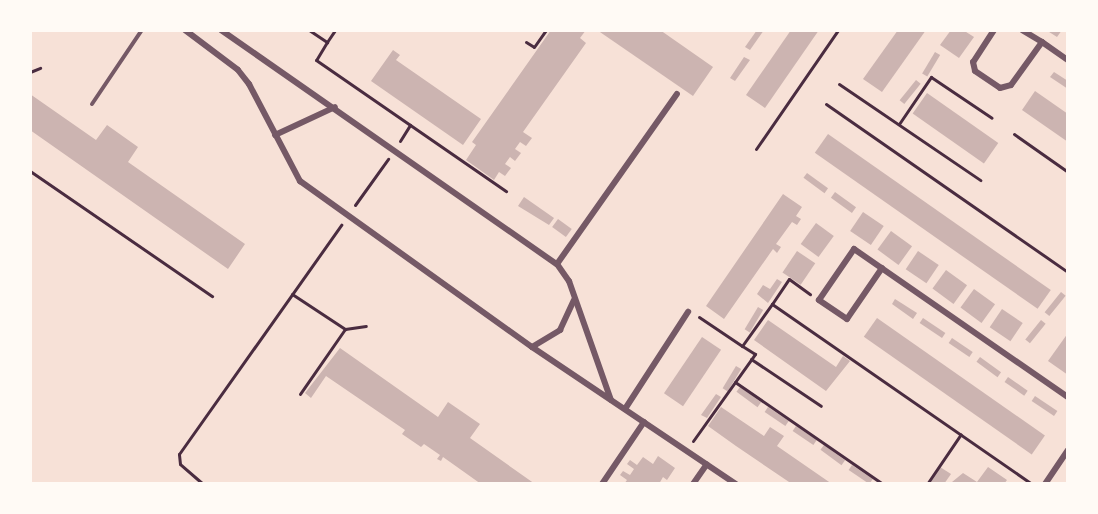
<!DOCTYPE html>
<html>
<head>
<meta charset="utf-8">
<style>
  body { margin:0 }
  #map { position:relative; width:1098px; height:514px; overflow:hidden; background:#f7e1d7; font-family:Roboto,sans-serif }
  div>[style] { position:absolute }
  .building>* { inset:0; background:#ccb4b1; transform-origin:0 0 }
  .path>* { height:3px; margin:-1.5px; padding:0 1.5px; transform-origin:1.5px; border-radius:1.5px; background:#4a2c40 }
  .service>* { height:4px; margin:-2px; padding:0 2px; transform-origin:2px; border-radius:2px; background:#755966 }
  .minor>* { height:6px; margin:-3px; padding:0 3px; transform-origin:3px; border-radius:3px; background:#755966 }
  span { translate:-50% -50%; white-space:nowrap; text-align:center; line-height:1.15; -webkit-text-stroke:6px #fffaf5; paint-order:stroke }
  .frame { position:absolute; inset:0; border:32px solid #fffaf5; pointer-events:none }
</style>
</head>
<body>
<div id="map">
  <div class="building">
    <i style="clip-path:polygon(551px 30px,586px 30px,580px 38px,586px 43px,523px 132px,532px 138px,526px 146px,520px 142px,515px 149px,521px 153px,515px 161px,510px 157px,505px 164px,511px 168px,505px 176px,499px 172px,494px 180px,466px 160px,476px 145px,472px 142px)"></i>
    <i style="clip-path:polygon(597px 30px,660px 30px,713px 67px,693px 96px)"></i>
    <i style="clip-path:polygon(757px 30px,764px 30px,750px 50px,745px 47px)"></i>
    <i style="clip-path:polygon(791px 30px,819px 30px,765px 108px,746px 95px)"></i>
    <i style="clip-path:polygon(898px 30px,926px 30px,882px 92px,863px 79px)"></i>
    <i style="clip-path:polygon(951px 30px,963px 30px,974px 37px,959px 58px,940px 45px)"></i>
    <i style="clip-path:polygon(1046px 30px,1062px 30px,1057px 37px)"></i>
    <i style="clip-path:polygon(393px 50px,400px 55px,396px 60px,481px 119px,463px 145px,371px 81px)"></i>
    <i style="left:935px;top:52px;width:6px;height:25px;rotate:31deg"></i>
    <i style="clip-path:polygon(744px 57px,750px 60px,735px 81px,730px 78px)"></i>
    <i style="clip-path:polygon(1054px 72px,1068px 81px,1068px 89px,1050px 77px)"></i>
    <i style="left:916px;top:80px;width:6px;height:26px;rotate:39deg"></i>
    <i style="clip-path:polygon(1035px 91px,1068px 114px,1068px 142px,1022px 110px)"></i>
    <i style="left:927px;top:93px;width:87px;height:25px;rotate:35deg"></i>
    <i style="clip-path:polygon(30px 94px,96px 140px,107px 125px,138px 147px,128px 162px,245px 244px,228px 269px,30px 130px)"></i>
    <i style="left:828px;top:134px;width:272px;height:23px;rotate:35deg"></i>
    <i style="left:807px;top:173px;width:26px;height:6px;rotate:36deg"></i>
    <i style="left:835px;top:192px;width:26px;height:7px;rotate:36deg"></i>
    <i style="clip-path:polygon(783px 194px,802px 207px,796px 216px,801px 219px,797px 225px,792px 222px,776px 244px,781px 247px,777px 253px,773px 249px,724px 319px,706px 306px)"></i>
    <i style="clip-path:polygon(524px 197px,554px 218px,549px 225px,518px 206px)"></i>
    <i style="left:863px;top:212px;width:25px;height:23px;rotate:34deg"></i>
    <i style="left:558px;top:219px;width:17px;height:10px;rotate:36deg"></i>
    <i style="left:816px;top:223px;width:22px;height:26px;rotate:36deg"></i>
    <i style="left:891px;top:231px;width:26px;height:23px;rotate:36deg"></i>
    <i style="left:797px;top:251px;width:22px;height:26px;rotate:34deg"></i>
    <i style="left:918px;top:251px;width:25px;height:22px;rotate:34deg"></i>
    <i style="left:946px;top:270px;width:26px;height:23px;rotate:36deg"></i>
    <i style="clip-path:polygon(777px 279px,782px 282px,768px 303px,757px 294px,763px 285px,770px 289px)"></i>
    <i style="left:974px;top:289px;width:26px;height:23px;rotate:36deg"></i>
    <i style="left:1061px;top:292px;width:6px;height:26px;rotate:39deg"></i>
    <i style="clip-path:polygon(895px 299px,917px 313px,913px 319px,892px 304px)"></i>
    <i style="left:758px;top:307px;width:6px;height:26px;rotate:31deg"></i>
    <i style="left:1002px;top:309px;width:25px;height:22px;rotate:34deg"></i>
    <i style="left:877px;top:318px;width:205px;height:23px;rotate:35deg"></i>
    <i style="left:923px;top:318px;width:27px;height:6px;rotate:34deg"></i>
    <i style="clip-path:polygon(768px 320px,836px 367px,843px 356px,850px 361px,826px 391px,754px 340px)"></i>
    <i style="left:1041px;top:320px;width:6px;height:25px;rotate:39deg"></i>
    <i style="clip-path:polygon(1068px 333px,1068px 375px,1048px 361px)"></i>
    <i style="left:702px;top:337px;width:23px;height:68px;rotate:34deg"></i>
    <i style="left:952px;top:338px;width:25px;height:6px;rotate:34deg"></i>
    <i style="clip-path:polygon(340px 348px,438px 417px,448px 402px,480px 424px,470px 438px,535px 484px,481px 484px,443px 457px,441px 461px,437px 459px,440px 455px,424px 444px,421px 447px,402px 434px,405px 430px,326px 376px,311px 398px,305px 393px)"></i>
    <i style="left:980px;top:357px;width:26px;height:6px;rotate:36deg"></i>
    <i style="left:736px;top:366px;width:6px;height:26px;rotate:31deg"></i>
    <i style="left:1008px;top:377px;width:24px;height:6px;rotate:35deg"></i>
    <i style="left:740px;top:387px;width:26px;height:6px;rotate:36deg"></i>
    <i style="clip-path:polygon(716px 394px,721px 397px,707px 418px,701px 415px)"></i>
    <i style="left:1035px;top:396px;width:27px;height:6px;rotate:34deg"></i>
    <i style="clip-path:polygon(721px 407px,764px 436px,770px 427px,784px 436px,777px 446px,832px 484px,792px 484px,736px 446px,708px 426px)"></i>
    <i style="left:768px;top:407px;width:25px;height:6px;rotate:34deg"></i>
    <i style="left:796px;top:426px;width:25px;height:6px;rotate:34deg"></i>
    <i style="left:824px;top:445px;width:26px;height:6px;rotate:36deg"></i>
    <i style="clip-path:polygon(658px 456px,675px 468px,667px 480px,663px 477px,659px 484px,624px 484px,627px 480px,620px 475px,623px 471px,630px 475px,634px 469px,627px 464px,630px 460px,637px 465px,643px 457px,653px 464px)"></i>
    <i style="left:852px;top:465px;width:25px;height:6px;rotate:34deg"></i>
    <i style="clip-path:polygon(940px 467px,951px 474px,944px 484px,928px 484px)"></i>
    <i style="clip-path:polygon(988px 467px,1007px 480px,1004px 484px,952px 482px,963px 473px,977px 482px)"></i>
  </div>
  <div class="path">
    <i style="left:309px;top:30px;width:22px;rotate:34deg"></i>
    <i style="left:327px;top:42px;width:21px;rotate:121deg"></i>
    <i style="left:316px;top:60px;width:231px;rotate:34.6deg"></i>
    <i style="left:327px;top:42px;width:14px;rotate:-56deg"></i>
    <i style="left:526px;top:42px;width:9px;rotate:32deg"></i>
    <i style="left:534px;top:47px;width:21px;rotate:-55deg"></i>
    <i style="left:30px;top:72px;width:11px;rotate:-22deg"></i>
    <i style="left:839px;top:84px;width:171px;rotate:34.2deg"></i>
    <i style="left:826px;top:104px;width:295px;rotate:34.8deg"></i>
    <i style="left:899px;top:124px;width:57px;rotate:-55.8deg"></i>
    <i style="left:931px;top:77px;width:73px;rotate:33.9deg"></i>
    <i style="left:1014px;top:134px;width:66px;rotate:35.1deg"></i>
    <i style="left:400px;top:141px;width:19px;rotate:-58deg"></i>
    <i style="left:756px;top:149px;width:145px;rotate:-55.4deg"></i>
    <i style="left:30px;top:171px;width:221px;rotate:34.5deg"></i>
    <i style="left:355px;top:205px;width:57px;rotate:-54.3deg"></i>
    <i style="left:292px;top:294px;width:64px;rotate:33.4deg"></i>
    <i style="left:345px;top:329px;width:79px;rotate:124.7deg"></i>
    <i style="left:772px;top:304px;width:30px;rotate:-56deg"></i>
    <i style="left:789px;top:279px;width:26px;rotate:36deg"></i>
    <i style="left:699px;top:317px;width:52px;rotate:34deg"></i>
    <i style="left:742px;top:346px;width:52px;rotate:-54.5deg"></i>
    <i style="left:772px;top:304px;width:316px;rotate:34.7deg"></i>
    <i style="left:345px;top:329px;width:21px;rotate:-8deg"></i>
    <i style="left:751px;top:359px;width:84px;rotate:33.9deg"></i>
    <i style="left:735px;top:382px;width:180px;rotate:34.6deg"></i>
    <i style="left:693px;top:441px;width:107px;rotate:-54.5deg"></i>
    <i style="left:755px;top:354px;width:15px;rotate:-148deg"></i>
    <i style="left:203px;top:484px;width:30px;rotate:-139deg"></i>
    <i style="left:180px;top:464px;width:10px;rotate:-96deg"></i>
    <i style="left:179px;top:454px;width:281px;rotate:-54.7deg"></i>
    <i style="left:927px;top:484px;width:60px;rotate:-55.8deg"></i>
  </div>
  <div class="service">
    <i style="left:92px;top:104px;width:89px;rotate:-56deg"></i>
  </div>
  <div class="minor">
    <i style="left:185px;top:30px;width:66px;rotate:37deg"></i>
    <i style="left:238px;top:70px;width:18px;rotate:52deg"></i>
    <i style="left:249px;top:84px;width:110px;rotate:62.3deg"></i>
    <i style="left:300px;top:181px;width:285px;rotate:35.6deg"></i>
    <i style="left:532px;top:347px;width:246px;rotate:33.9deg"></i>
    <i style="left:221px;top:30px;width:409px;rotate:34.9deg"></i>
    <i style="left:557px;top:264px;width:21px;rotate:55deg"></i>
    <i style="left:569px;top:281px;width:126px;rotate:70.6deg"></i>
    <i style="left:994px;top:30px;width:38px;rotate:123deg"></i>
    <i style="left:973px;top:62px;width:9px;rotate:77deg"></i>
    <i style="left:975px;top:71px;width:30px;rotate:34deg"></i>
    <i style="left:1000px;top:88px;width:11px;rotate:-15deg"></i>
    <i style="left:1011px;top:85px;width:53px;rotate:-54.2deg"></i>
    <i style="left:1042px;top:42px;width:23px;rotate:-149deg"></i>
    <i style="left:1042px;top:42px;width:32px;rotate:35deg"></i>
    <i style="left:275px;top:135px;width:66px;rotate:-25deg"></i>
    <i style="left:557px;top:264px;width:208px;rotate:-54.8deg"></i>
    <i style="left:882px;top:268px;width:62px;rotate:124.5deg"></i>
    <i style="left:847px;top:319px;width:34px;rotate:-146deg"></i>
    <i style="left:819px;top:300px;width:62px;rotate:-55.5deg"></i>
    <i style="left:854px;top:249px;width:260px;rotate:34.7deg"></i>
    <i style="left:532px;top:347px;width:33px;rotate:-31deg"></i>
    <i style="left:560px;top:330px;width:33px;rotate:-65deg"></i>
    <i style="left:625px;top:409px;width:116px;rotate:-57deg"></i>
    <i style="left:602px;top:484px;width:75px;rotate:-55.9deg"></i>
    <i style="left:693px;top:484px;width:24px;rotate:-55deg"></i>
    <i style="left:1045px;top:484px;width:41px;rotate:-55.9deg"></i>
  </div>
  <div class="frame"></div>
</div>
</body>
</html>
